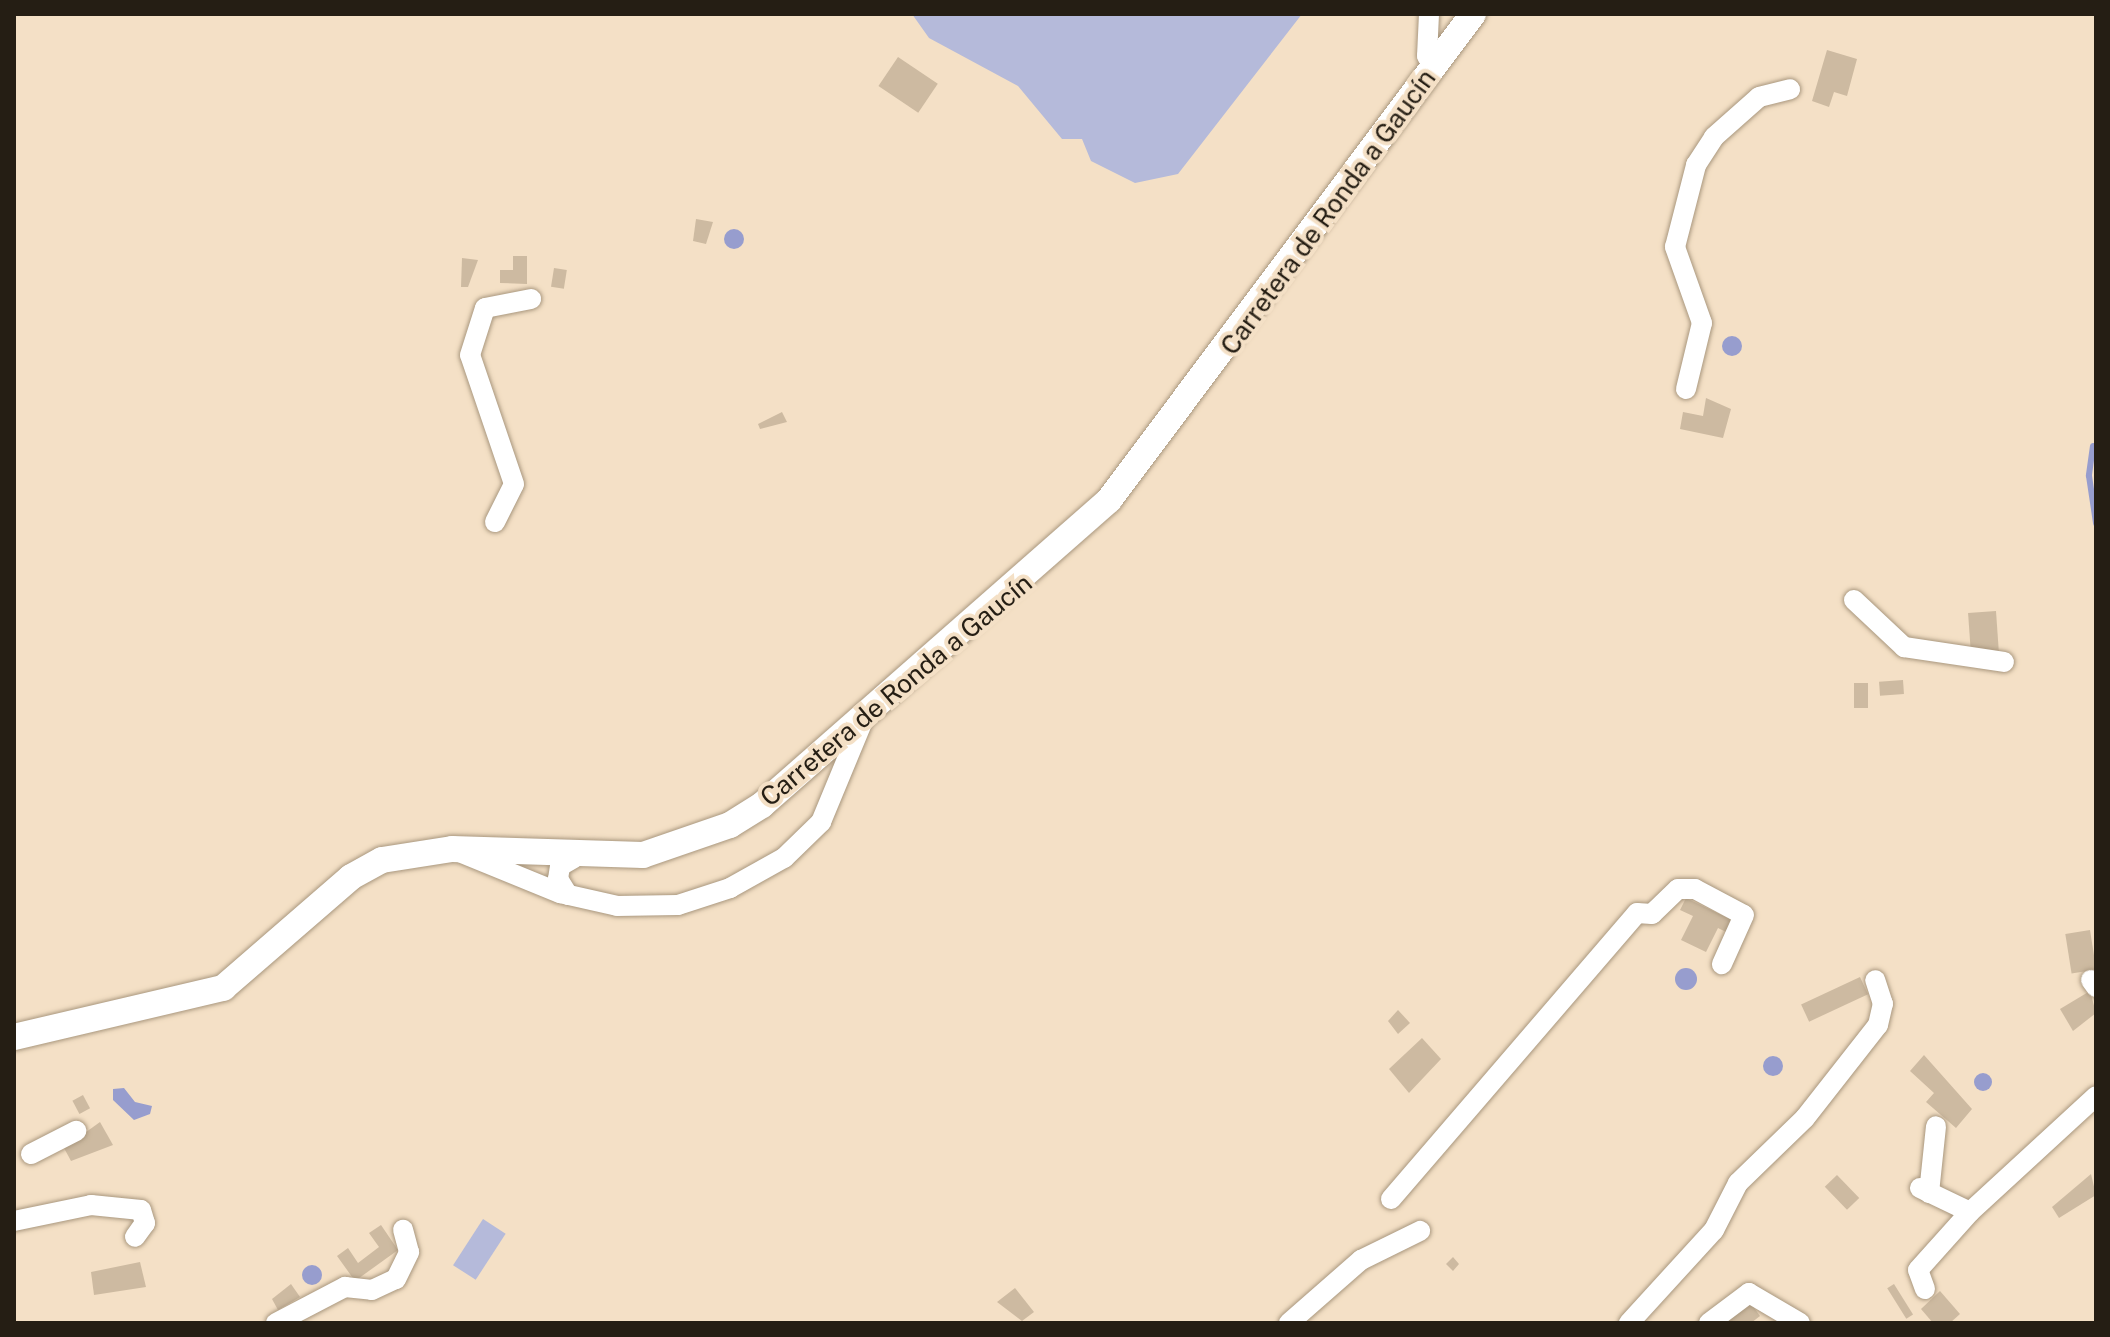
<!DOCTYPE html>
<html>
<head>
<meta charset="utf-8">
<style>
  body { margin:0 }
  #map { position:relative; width:2110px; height:1337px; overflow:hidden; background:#f4e0c6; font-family:"Public Sans",sans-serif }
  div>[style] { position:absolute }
  .green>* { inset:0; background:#b5bada; transform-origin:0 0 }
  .water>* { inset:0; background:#979dce }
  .round { border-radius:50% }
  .stream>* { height:6px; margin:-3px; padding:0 3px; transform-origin:3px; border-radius:3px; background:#979dce }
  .building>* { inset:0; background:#cdbaa1; transform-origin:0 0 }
  .roads { filter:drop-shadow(0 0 2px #a9977e) drop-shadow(0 0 2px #a9977e) }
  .minor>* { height:20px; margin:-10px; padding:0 10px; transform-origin:10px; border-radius:10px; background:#fff }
  .major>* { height:26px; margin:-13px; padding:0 13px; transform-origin:13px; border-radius:13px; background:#fff }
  span { translate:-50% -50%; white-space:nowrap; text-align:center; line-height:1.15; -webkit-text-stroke:8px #f4e0c6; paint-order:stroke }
  .street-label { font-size:26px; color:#251e14 }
  .frame { position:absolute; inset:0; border:16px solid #251e14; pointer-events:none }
</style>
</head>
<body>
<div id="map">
  <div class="green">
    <i style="clip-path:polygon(912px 14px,1302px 14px,1178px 174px,1135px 183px,1091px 161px,1082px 139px,1062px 139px,1018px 86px,929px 38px)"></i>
    <i style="left:483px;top:1219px;width:27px;height:55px;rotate:33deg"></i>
  </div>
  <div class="water">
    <i class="round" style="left:724px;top:229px;width:20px;height:20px"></i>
    <i class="round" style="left:1722px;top:336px;width:20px;height:20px"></i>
    <i class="round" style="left:1675px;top:968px;width:22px;height:22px"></i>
    <i class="round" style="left:1763px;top:1056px;width:20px;height:20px"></i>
    <i class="round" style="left:1974px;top:1073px;width:18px;height:18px"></i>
    <i style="clip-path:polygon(124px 1088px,135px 1102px,152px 1106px,150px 1114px,134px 1120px,113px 1100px,113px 1089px)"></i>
    <i class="round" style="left:302px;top:1265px;width:20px;height:20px"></i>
  </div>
  <div class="stream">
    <i style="left:2093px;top:446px;width:30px;rotate:98deg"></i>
    <i style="left:2089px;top:476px;width:48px;rotate:81.5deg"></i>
  </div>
  <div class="building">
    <i style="clip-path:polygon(1827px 50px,1857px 59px,1847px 96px,1834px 92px,1829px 107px,1812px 101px)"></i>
    <i style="left:898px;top:57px;width:48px;height:35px;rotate:34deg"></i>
    <i style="clip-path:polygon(696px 219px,713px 222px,706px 244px,693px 241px)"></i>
    <i style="clip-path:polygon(513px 256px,527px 256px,527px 284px,500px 283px,500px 270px,513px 270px)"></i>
    <i style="clip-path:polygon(462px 258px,478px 260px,468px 287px,461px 287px)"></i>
    <i style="left:554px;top:268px;width:13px;height:19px;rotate:9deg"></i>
    <i style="clip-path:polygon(1706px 398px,1731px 409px,1723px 438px,1680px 429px,1683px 412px,1703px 416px)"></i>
    <i style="clip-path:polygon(782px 412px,787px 422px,760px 429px,758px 424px)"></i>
    <i style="left:1996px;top:611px;width:42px;height:28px;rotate:86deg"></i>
    <i style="left:1903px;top:680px;width:14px;height:24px;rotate:86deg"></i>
    <i style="left:1854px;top:683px;width:14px;height:25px"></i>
    <i style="clip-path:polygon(1686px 898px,1734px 921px,1728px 933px,1718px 928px,1706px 952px,1681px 940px,1693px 916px,1680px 910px)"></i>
    <i style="left:2090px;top:930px;width:40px;height:25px;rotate:81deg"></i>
    <i style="left:1860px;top:977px;width:19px;height:65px;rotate:65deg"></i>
    <i style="clip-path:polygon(2090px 991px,2096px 1013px,2073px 1031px,2060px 1009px)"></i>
    <i style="clip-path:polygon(1398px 1010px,1410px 1023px,1398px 1034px,1388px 1021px)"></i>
    <i style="clip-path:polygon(1422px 1038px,1441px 1059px,1409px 1093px,1389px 1069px)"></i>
    <i style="clip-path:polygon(1924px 1055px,1972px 1109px,1956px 1128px,1926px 1102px,1934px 1093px,1910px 1071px)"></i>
    <i style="left:83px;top:1095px;width:15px;height:12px;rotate:62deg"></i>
    <i style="clip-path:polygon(100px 1122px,113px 1145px,71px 1161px,64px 1148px)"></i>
    <i style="clip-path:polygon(2091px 1174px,2096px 1195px,2059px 1218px,2052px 1207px)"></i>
    <i style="left:1837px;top:1175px;width:32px;height:17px;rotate:46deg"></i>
    <i style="clip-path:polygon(381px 1225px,398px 1250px,355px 1281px,337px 1256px,348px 1248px,358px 1263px,379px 1247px,369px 1233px)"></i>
    <i style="clip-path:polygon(1453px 1257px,1459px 1264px,1453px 1271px,1446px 1264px)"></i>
    <i style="clip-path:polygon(140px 1262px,146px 1287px,94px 1295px,91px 1272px)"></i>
    <i style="clip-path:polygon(291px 1284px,300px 1297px,278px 1310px,272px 1299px)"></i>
    <i style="left:1894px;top:1284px;width:36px;height:8px;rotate:58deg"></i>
    <i style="clip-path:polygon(1015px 1288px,1034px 1312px,1022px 1321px,997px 1302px)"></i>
    <i style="clip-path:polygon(1940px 1291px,1960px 1314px,1950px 1323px,1933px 1323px,1921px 1309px)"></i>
    <i style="clip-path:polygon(1750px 1302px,1760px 1316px,1751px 1323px,1722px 1323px)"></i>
  </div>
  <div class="roads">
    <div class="minor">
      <i style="left:1429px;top:14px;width:42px;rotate:92.7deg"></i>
      <i style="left:1427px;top:56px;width:14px;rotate:54deg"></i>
      <i style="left:1686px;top:389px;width:68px;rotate:-76.4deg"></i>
      <i style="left:1702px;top:323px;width:81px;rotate:-109.6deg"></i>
      <i style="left:1675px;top:247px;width:85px;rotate:-75.6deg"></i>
      <i style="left:1696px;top:165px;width:33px;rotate:-57deg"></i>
      <i style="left:1714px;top:137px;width:60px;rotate:-41.6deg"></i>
      <i style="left:1759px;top:97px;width:32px;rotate:-14deg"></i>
      <i style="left:495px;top:522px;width:42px;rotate:-63.4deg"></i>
      <i style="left:514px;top:484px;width:136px;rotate:-108.8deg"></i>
      <i style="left:470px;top:355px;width:49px;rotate:-72.3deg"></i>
      <i style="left:485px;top:308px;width:47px;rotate:-11.1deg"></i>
      <i style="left:1854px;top:600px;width:69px;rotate:43.2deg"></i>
      <i style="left:1904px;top:647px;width:101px;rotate:8.5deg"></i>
      <i style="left:452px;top:849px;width:117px;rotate:22.2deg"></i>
      <i style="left:560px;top:893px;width:58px;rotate:12.8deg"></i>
      <i style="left:617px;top:906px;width:61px;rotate:-0.9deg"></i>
      <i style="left:678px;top:905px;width:55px;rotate:-18.1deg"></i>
      <i style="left:730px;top:888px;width:62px;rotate:-29.1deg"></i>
      <i style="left:784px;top:858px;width:52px;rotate:-44.2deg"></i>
      <i style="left:821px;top:822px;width:107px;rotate:-67.5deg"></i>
      <i style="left:568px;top:895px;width:19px;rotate:-122deg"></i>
      <i style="left:558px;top:879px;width:13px;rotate:-81deg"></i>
      <i style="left:560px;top:866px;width:16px;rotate:-30deg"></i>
      <i style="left:2091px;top:980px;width:9px;rotate:54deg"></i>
      <i style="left:31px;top:1154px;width:51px;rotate:-27.1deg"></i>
      <i style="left:1920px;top:1188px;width:55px;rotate:25.6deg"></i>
      <i style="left:1970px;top:1212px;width:171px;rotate:-42.6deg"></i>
      <i style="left:1929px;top:1193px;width:67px;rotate:-84deg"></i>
      <i style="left:1391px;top:1199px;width:377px;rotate:-49.3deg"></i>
      <i style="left:1637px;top:913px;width:15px;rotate:4deg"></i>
      <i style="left:1652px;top:914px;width:36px;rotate:-44deg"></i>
      <i style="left:1678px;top:889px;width:17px"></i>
      <i style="left:1695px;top:889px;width:55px;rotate:28deg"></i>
      <i style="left:1744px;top:915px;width:54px;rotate:114.2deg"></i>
      <i style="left:14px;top:1221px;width:79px;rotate:-11.7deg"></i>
      <i style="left:91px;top:1205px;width:50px;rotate:5.7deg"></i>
      <i style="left:141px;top:1210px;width:14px;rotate:73deg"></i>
      <i style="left:145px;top:1223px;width:17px;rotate:126deg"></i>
      <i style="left:1925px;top:1289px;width:20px;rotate:-110deg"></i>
      <i style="left:1918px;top:1270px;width:78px;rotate:-48.1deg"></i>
      <i style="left:276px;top:1323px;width:78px;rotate:-27.6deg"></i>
      <i style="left:345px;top:1287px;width:27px;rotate:6deg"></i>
      <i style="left:372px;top:1290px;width:26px;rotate:-25deg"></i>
      <i style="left:396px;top:1279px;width:30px;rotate:-64deg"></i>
      <i style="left:409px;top:1252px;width:23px;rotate:-105deg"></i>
      <i style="left:1289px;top:1323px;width:96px;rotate:-41.2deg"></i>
      <i style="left:1361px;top:1260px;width:66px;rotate:-26.2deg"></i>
      <i style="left:1629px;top:1323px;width:126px;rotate:-47.6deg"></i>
      <i style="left:1714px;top:1230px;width:53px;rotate:-62.9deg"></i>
      <i style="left:1738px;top:1183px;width:93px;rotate:-44.1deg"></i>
      <i style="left:1805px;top:1118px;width:118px;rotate:-51.9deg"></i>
      <i style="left:1878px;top:1025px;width:22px;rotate:-77deg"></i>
      <i style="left:1883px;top:1004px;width:25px;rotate:-108deg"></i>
      <i style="left:1709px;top:1323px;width:50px;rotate:-36.9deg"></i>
      <i style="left:1749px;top:1293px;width:59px;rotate:30.5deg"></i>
    </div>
    <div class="major">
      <i style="left:14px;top:1037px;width:215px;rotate:-13.2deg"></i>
      <i style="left:223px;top:988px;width:169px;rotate:-40.9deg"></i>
      <i style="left:351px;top:877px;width:35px;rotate:-29deg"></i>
      <i style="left:382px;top:860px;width:71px;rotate:-8.9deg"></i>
      <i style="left:452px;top:849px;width:191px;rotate:1.8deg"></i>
      <i style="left:643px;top:855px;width:92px;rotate:-19deg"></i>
      <i style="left:730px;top:825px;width:38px;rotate:-32deg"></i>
      <i style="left:762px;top:805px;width:462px;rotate:-41.3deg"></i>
      <i style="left:1109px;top:500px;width:607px;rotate:-53.17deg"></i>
    </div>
  </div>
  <div class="street-label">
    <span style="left:1328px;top:212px;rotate:-54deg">Carretera de Ronda a Gaucín</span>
    <span style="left:896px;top:690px;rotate:-40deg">Carretera de Ronda a Gaucín</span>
  </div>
  <div class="frame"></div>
</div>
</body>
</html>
